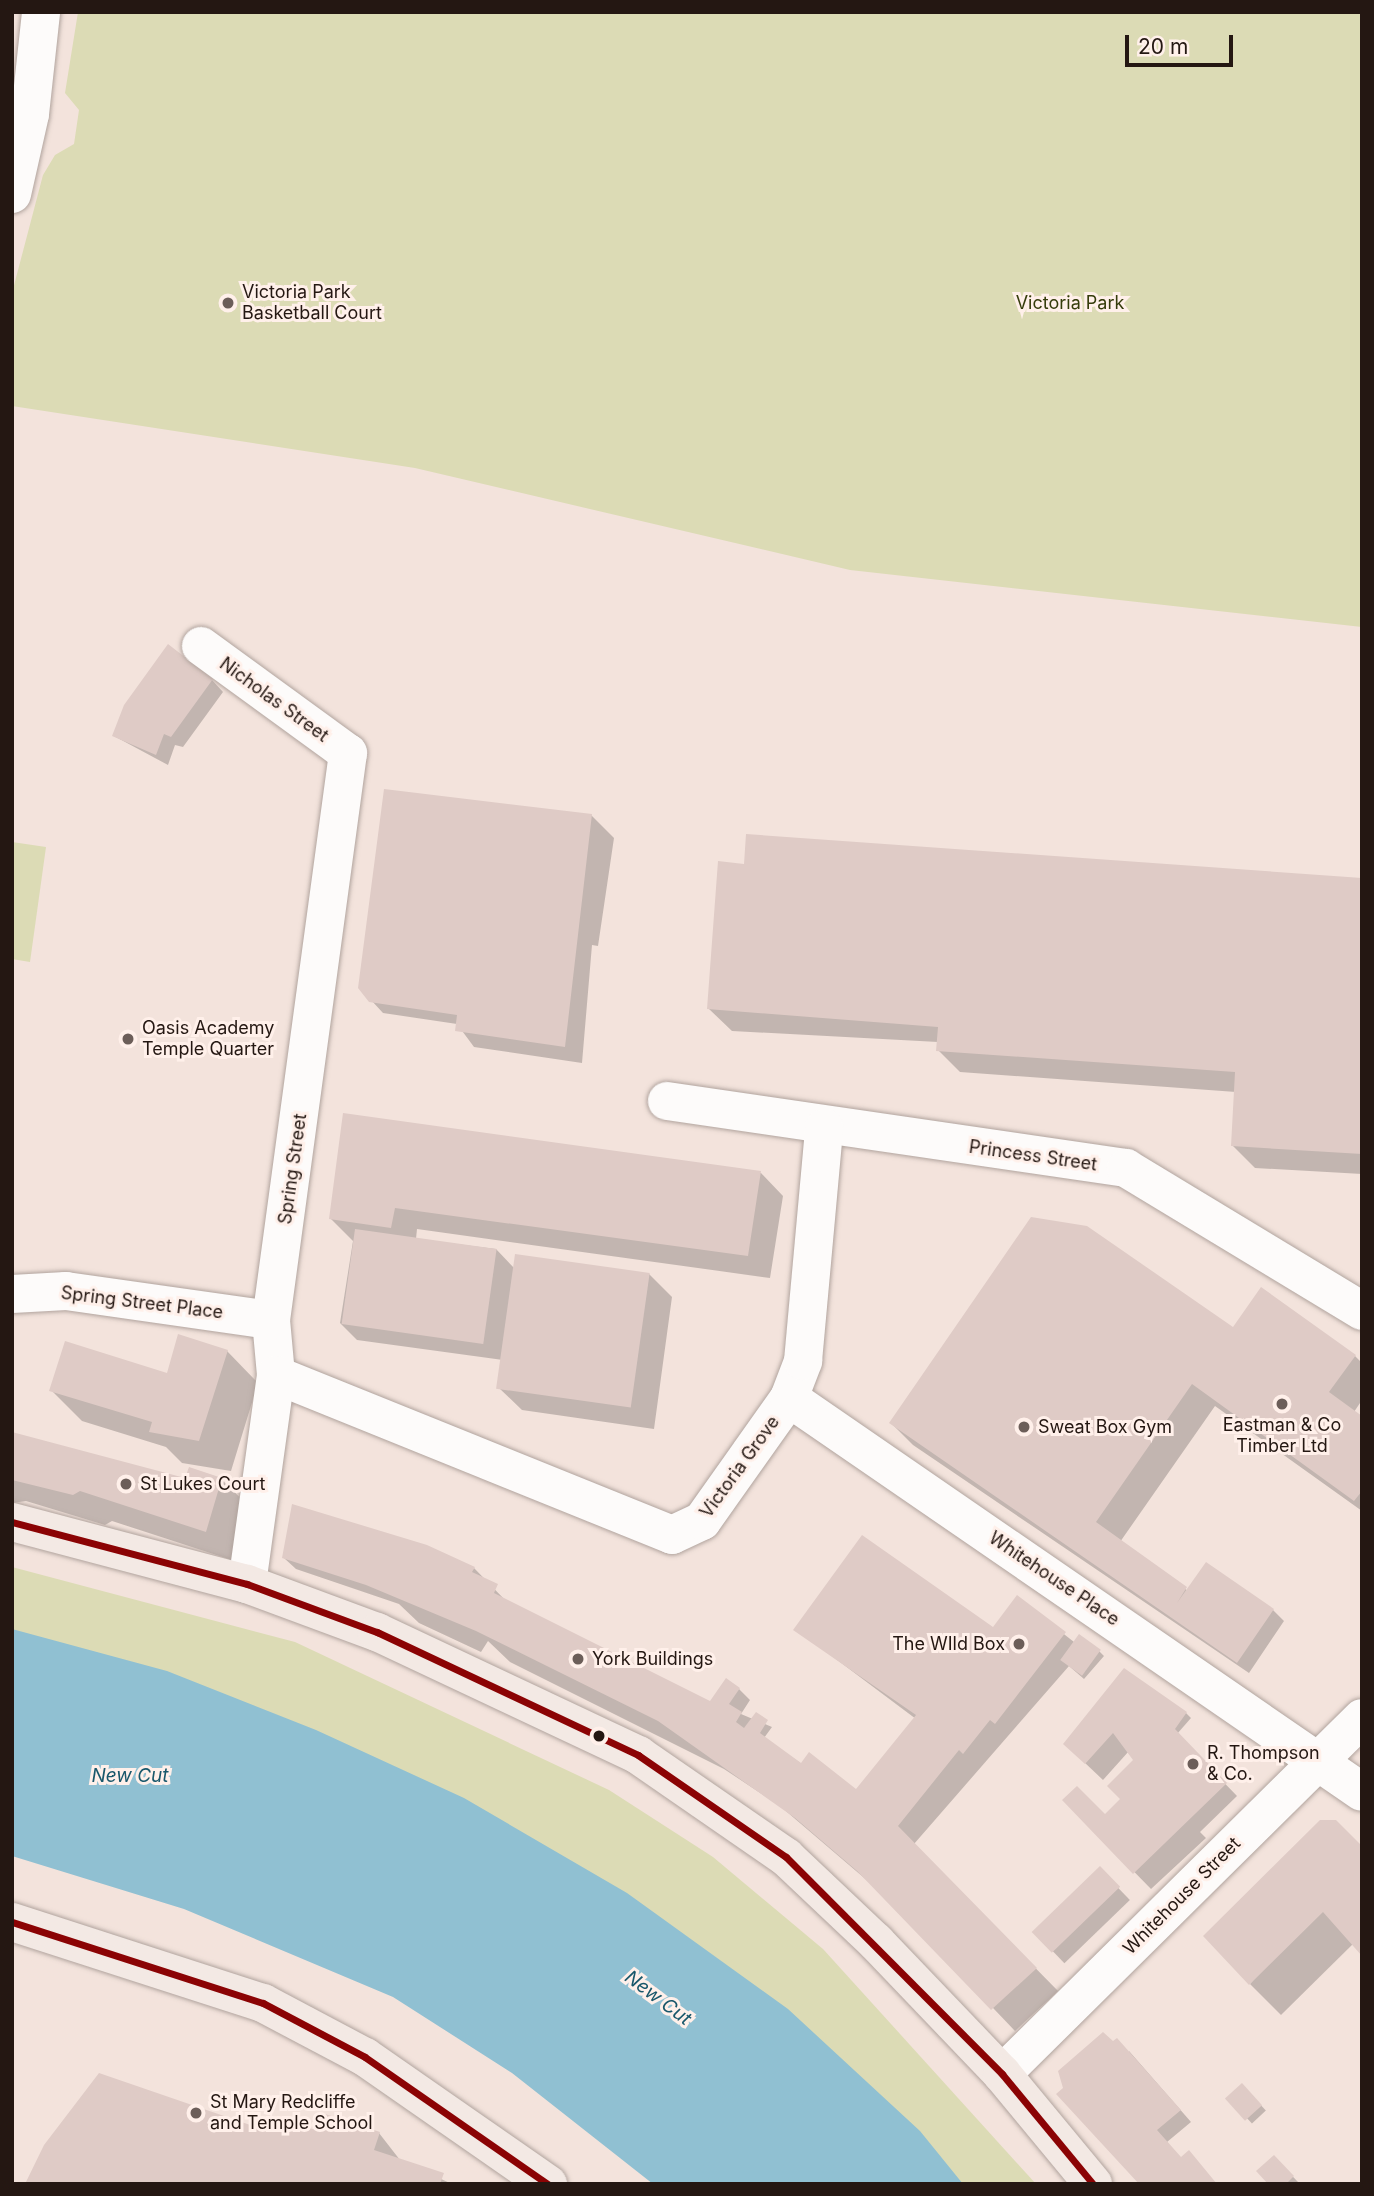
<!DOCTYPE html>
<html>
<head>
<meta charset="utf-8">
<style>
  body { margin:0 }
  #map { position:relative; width:1374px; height:2196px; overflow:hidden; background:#f3e3dc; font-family:Inter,sans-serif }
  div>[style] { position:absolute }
  .green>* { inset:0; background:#dcdbb5 }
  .water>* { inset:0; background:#90c0d2 }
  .shadow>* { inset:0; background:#0003; transform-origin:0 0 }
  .building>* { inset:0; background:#dfcbc6; transform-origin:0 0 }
  .roads { filter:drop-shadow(0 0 2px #b1a49e) drop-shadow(0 0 2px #b1a49e) }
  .minor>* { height:38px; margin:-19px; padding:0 19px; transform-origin:19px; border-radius:19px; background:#fdfbfa }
  .highway>* { height:38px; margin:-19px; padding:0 19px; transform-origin:19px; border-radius:19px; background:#f3e9e4 }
  .bus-1>* { height:7px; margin:-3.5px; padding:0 3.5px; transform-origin:3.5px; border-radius:3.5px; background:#8b0304 }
  .dots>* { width:19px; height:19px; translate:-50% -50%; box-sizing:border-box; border:4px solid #fff0ea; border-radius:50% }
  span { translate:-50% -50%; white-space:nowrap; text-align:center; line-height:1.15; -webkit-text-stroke:6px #fff0ea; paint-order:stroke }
  .poi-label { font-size:18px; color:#241712 }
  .left { translate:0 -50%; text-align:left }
  .right { translate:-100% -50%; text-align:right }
  .park-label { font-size:18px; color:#353c0b }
  .street-label { font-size:18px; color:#241712 }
  .water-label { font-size:19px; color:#18576b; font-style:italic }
  .frame { position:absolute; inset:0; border:14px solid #241712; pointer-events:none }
  .scale { position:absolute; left:1125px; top:35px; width:108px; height:32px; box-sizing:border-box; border:4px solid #241712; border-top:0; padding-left:9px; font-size:21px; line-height:24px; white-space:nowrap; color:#241712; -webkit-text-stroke:5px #fff0ea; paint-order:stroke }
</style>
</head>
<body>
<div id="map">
  <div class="green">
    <i style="clip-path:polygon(78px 12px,1362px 12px,1362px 627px,850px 570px,415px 468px,12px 406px,12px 293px,43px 175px,55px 155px,74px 144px,79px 110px,65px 93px)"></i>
    <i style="clip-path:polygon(12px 842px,46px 847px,30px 962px,12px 959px)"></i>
    <i style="clip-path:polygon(12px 1567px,295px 1642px,609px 1790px,713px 1857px,823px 1949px,1036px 2184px,936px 2184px,12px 1682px)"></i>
  </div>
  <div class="water">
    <i style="clip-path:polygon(12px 1629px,167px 1671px,316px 1730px,464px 1798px,627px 1893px,788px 2009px,920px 2131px,963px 2184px,653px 2184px,512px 2073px,393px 1997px,184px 1909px,12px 1856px)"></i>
  </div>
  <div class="shadow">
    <i style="clip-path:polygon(212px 680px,223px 692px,183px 747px,175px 745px,168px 765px,114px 736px)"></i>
    <i style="clip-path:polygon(591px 815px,614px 838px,598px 946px,592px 945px,582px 1063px,474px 1047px,457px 1024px,383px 1013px,371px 1000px)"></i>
    <i style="clip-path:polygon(746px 865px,1362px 879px,1362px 1174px,1255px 1168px,1232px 1145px,1236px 1092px,960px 1072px,938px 1050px,938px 1042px,732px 1031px,709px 1009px)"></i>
    <i style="clip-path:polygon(344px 1115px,761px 1173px,783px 1196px,770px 1278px,417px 1229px,416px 1239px,496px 1249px,515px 1269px,649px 1274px,672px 1297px,654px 1429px,522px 1410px,499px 1388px,503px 1360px,357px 1340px,340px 1323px,353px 1241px,331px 1219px)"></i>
    <i style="clip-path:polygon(1233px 1329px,1355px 1356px,1362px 1363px,1362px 1400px,1354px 1412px,1362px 1418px,1362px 1511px,1215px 1406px,1120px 1542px,1188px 1591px,1273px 1610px,1284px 1621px,1249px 1673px,913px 1445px,891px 1423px)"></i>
    <i style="clip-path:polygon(227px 1351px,258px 1383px,231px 1471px,182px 1463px,166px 1447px,82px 1421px,51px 1390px,168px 1375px)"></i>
    <i style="clip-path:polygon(12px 1437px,186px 1480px,221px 1479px,253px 1510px,238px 1562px,112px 1521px,105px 1525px,26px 1501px,12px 1503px)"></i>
    <i style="clip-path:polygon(409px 1544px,474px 1568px,506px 1601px,711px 1703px,739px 1689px,750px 1700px,741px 1714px,772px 1727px,764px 1738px,895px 1828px,916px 1719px,796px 1629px,994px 1630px,1018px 1598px,1074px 1642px,1099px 1651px,1104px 1656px,1084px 1679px,1069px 1666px,914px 1844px,1058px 1991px,1015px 2031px,890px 1900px,780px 1806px,724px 1769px,510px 1662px,488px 1641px,481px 1652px,419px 1623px,399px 1604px,296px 1569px,284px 1558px)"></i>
    <i style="clip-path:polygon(1186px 1713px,1191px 1718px,1177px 1734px,1237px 1796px,1200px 1832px,1206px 1838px,1151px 1889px,1064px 1800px,1105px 1816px,1122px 1799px,1136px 1761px,1129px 1751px,1103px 1780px,1065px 1744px)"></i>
    <i style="clip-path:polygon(1362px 1848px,1355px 1942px,1281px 2015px,1250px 1984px)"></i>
    <i style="left:1100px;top:1869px;width:43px;height:91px;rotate:46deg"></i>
    <i style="clip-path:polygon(1129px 2051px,1191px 2122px,1167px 2142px,1181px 2159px,1189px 2152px,1214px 2184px,1141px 2184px)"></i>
    <i style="left:1242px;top:2085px;width:35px;height:19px;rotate:47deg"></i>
    <i style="clip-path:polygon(263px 2131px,379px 2133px,400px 2160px,452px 2184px,27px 2184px)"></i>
    <i style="clip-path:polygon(1274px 2157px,1298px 2182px,1296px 2184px,1270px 2184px)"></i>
  </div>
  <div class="building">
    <i style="clip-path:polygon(168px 644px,213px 679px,171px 737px,164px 734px,156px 755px,112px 736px,124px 705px)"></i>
    <i style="clip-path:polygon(384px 789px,592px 814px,565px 1047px,455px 1031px,457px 1015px,369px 1002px,358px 988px)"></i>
    <i style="clip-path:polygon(746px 834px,1362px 878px,1362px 1154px,1231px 1146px,1235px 1072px,936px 1051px,938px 1027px,707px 1009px,718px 861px,744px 864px)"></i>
    <i style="clip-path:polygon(343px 1113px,761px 1171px,748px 1256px,395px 1208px,391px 1228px,329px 1219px)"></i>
    <i style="clip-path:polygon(1031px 1217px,1087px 1226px,1233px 1327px,1261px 1287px,1356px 1355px,1329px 1392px,1362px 1416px,1362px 1491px,1354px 1501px,1192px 1384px,1096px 1522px,1187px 1587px,1177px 1603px,1206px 1562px,1274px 1609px,1237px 1663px,889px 1423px)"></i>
    <i style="left:355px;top:1229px;width:143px;height:96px;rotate:8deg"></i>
    <i style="left:515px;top:1254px;width:136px;height:136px;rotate:8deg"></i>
    <i style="clip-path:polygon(178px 1334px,228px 1350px,199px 1441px,149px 1432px,152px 1422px,49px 1391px,65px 1341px,167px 1373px)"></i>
    <i style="clip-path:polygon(12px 1432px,185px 1478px,189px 1467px,222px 1478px,206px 1532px,80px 1491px,73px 1495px,12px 1480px)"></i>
    <i style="clip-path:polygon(292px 1504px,427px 1545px,475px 1567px,472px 1572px,498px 1584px,494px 1593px,710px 1701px,726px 1678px,740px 1688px,729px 1704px,742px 1712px,736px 1722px,744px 1728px,756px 1712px,768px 1720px,760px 1733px,801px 1763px,809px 1752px,856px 1789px,916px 1715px,793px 1630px,862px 1535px,993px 1627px,1017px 1595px,1066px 1632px,995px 1724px,990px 1720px,963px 1754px,959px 1750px,898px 1826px,1037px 1968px,991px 2010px,857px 1871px,795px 1818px,658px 1721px,476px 1631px,366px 1585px,282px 1558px)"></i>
    <i style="left:1079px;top:1634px;width:27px;height:32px;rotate:36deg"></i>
    <i style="clip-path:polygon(1124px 1668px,1187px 1712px,1175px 1729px,1227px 1783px,1133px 1874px,1062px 1800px,1077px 1786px,1105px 1814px,1120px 1799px,1107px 1786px,1133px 1760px,1113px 1733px,1085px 1764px,1063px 1744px)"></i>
    <i style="clip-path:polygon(1320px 1820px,1336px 1820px,1362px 1846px,1362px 1956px,1323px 1912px,1249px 1985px,1203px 1936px)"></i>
    <i style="left:1100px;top:1866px;width:29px;height:95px;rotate:46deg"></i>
    <i style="clip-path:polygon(1103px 2032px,1113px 2041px,1117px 2038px,1181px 2110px,1157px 2130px,1181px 2157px,1189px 2150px,1217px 2184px,1139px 2184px,1056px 2094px,1063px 2088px,1058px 2071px)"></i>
    <i style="clip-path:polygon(99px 2073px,262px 2129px,267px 2116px,316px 2130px,322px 2113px,380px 2132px,374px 2150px,444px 2173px,440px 2184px,25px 2184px,44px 2145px)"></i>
    <i style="left:1242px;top:2083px;width:30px;height:23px;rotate:48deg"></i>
    <i style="clip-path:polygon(1274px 2155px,1294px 2176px,1286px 2184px,1268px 2184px,1256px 2171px)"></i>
  </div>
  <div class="roads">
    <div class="minor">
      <i style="left:12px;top:194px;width:82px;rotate:-77.3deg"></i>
      <i style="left:30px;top:114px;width:103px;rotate:-83.8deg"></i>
      <i style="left:201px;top:646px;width:182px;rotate:36.1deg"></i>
      <i style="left:348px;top:753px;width:572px;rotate:97.73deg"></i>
      <i style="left:271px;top:1320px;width:55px;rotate:84.8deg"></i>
      <i style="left:276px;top:1375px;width:211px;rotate:97.9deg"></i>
      <i style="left:667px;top:1101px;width:464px;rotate:8.3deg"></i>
      <i style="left:1126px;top:1168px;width:276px;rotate:31.2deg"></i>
      <i style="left:12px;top:1294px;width:54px;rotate:-3.2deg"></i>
      <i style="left:66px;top:1291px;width:207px;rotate:8.1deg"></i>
      <i style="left:276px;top:1375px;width:427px;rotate:22deg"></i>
      <i style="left:672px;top:1535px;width:33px;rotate:-25deg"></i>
      <i style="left:702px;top:1521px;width:151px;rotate:-54.7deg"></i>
      <i style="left:789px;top:1398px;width:40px;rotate:-69deg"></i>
      <i style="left:803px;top:1361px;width:234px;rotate:-84.8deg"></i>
      <i style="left:789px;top:1398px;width:695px;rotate:34.51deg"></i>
      <i style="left:1002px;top:2074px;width:506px;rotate:-44.68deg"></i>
    </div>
    <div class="highway">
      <i style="left:12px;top:1522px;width:243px;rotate:14.8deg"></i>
      <i style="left:247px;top:1584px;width:139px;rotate:20.3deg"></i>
      <i style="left:377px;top:1632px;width:289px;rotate:25.2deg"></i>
      <i style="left:638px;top:1755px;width:180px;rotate:34.6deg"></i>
      <i style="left:786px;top:1857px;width:124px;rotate:43.4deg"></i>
      <i style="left:876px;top:1942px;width:182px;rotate:46.3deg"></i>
      <i style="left:1002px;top:2074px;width:143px;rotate:50.4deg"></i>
      <i style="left:12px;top:1922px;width:264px;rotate:17.9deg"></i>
      <i style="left:263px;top:2003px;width:115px;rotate:27.9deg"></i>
      <i style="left:365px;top:2057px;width:223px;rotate:34.8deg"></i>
    </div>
  </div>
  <div class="bus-1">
    <i style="left:12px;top:1522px;width:243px;rotate:14.8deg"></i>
    <i style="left:247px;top:1584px;width:139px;rotate:20.3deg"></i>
    <i style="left:377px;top:1632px;width:289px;rotate:25.2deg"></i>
    <i style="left:638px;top:1755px;width:180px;rotate:34.6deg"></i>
    <i style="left:786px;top:1857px;width:306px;rotate:45.1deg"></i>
    <i style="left:1002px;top:2074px;width:143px;rotate:50.4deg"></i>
    <i style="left:12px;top:1922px;width:264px;rotate:17.9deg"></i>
    <i style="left:263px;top:2003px;width:115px;rotate:27.9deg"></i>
    <i style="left:365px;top:2057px;width:223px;rotate:34.8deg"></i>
  </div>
  <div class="dots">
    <i style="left:228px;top:303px;background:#6c5e59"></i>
    <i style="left:128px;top:1039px;background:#6c5e59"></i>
    <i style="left:1282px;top:1404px;background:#6c5e59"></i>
    <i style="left:1024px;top:1427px;background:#6c5e59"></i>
    <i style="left:126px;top:1484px;background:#6c5e59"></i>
    <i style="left:1019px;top:1644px;background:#6c5e59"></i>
    <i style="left:578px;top:1659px;background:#6c5e59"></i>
    <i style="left:599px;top:1736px;background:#241712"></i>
    <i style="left:1193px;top:1764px;background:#6c5e59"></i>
    <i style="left:196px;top:2113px;background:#6c5e59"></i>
  </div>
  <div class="poi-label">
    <span class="left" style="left:242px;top:303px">Victoria Park<br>Basketball Court</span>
    <span class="left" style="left:142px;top:1039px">Oasis Academy<br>Temple Quarter</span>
    <span style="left:1282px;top:1436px">Eastman &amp; Co<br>Timber Ltd</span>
    <span class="left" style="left:1038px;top:1427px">Sweat Box Gym</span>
    <span class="left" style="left:140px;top:1484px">St Lukes Court</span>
    <span class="right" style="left:1005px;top:1644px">The WIld Box</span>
    <span class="left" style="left:592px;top:1659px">York Buildings</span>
    <span class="left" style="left:1207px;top:1764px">R. Thompson<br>&amp; Co.</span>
    <span class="left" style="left:210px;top:2113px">St Mary Redcliffe<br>and Temple School</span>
  </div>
  <div class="park-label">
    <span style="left:1070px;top:303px">Victoria Park</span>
  </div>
  <div class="street-label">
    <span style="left:274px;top:700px;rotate:36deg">Nicholas Street</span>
    <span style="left:1033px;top:1156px;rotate:8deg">Princess Street</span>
    <span style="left:293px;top:1169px;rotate:-82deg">Spring Street</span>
    <span style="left:142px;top:1303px;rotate:7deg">Spring Street Place</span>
    <span style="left:740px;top:1467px;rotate:-54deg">Victoria Grove</span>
    <span style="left:1054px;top:1579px;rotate:34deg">Whitehouse Place</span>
    <span style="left:1182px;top:1896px;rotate:-45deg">Whitehouse Street</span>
  </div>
  <div class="water-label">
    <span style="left:130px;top:1776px">New Cut</span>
    <span style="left:658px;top:1998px;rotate:37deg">New Cut</span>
  </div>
  <div class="frame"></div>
  <div class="scale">20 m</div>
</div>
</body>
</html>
